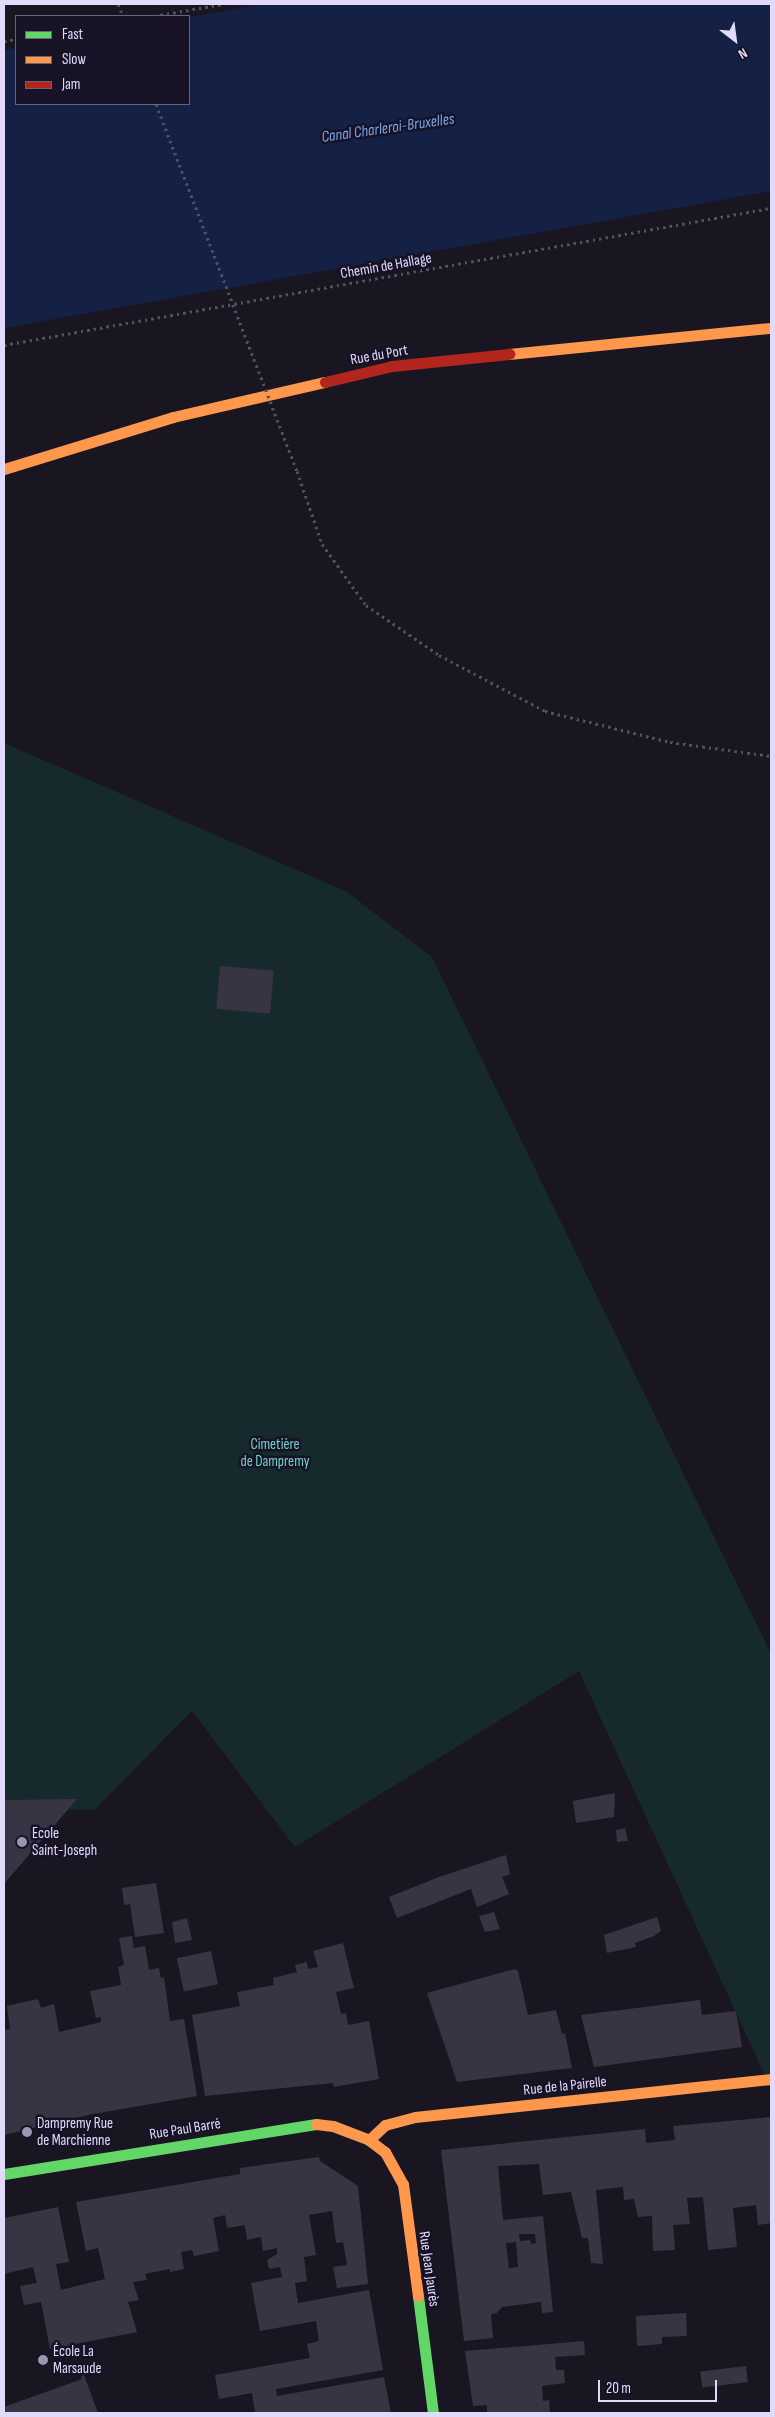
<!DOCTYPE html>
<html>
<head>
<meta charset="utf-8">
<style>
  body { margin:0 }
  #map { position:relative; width:775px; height:2417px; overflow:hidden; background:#191622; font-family:"Sofia Sans Condensed",sans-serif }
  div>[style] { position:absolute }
  .green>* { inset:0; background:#162a2d }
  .water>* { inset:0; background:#142145 }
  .building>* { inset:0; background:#393443; transform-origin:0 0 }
  .path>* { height:3px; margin-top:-1.5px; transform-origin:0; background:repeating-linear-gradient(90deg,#4b5361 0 2.5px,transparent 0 6.5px) }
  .fast>* { height:11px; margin:-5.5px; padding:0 5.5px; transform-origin:5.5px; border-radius:5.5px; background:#63d668 }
  .slow>* { height:11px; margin:-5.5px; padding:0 5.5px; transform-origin:5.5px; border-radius:5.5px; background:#ff974d }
  .jam>* { height:11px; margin:-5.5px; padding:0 5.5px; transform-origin:5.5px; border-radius:5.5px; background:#b3261e }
  .path-bridge>* { height:3px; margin-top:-1.5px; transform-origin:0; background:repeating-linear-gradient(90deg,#4b5361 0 2.5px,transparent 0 6.5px) }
  .dots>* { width:14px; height:14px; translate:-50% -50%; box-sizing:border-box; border:2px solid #171226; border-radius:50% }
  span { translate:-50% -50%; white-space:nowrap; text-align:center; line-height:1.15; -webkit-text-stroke:5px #171226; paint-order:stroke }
  .street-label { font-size:15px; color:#e2dafb }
  .park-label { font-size:15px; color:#6dd4c6 }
  .poi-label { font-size:15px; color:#e2dafb }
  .left { translate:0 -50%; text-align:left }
  .water-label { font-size:16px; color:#73a9f0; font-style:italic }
  .frame { position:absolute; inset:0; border:5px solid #e2dafb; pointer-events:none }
  .legend { position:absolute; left:15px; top:15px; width:175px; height:90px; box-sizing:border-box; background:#171226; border:1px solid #68627b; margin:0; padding:6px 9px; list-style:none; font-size:15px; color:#e2dafb }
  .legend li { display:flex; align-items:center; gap:10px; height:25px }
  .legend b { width:25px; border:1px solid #68627b }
  .north { position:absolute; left:710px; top:15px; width:50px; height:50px; -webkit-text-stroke:4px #171226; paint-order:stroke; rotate:150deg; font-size:14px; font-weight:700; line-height:20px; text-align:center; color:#e2dafb }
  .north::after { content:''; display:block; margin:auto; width:18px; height:22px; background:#e2dafb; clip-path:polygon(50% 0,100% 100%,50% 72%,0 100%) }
  .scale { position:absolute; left:598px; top:2380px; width:119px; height:22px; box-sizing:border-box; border:2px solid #e2dafb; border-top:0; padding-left:6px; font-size:15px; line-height:18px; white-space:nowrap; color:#e2dafb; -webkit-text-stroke:4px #171226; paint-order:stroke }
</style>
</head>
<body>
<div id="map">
  <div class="green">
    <i style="clip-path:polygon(4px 743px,347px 892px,432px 957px,771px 1654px,771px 2079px,767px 2080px,579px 1671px,295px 1847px,192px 1711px,94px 1810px,4px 1809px)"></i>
  </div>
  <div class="water">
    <i style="clip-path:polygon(263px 4px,771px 4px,771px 191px,4px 328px,4px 50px,16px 48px,16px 104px,189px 104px,189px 17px)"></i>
  </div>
  <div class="building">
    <i style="left:220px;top:966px;width:54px;height:43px;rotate:5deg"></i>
    <i style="clip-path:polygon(615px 1793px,614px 1817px,576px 1823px,573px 1801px)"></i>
    <i style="clip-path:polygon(77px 1799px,4px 1884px,4px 1800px)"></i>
    <i style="clip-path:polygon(625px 1828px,628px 1841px,617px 1842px,616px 1830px)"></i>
    <i style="clip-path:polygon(506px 1855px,510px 1874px,502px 1877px,509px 1894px,477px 1907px,471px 1889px,397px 1918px,389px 1897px,439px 1877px)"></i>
    <i style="clip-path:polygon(156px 1883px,164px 1933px,135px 1937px,130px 1904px,124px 1905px,122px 1888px)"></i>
    <i style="clip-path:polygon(494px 1912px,500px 1929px,485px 1932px,479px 1916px)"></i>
    <i style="clip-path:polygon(657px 1917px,661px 1931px,654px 1936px,635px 1943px,636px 1947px,607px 1953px,604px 1935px)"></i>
    <i style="clip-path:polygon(187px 1918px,192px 1940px,175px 1943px,172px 1922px)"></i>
    <i style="clip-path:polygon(132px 1936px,134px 1948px,145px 1946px,149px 1970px,159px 1968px,161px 1978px,164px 1977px,170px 2021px,184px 2019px,197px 2096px,93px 2114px,4px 2135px,4px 2030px,10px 2029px,7px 2006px,38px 1999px,41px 2008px,54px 2004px,59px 2032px,101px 2022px,101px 2017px,96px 2018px,90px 1991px,121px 1985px,118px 1967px,124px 1965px,119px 1938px)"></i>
    <i style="clip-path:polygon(343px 1943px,354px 1988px,336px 1992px,341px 2014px,346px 2013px,348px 2025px,369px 2021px,379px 2079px,334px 2087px,333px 2083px,205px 2096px,192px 2015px,240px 2006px,237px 1992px,274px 1985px,273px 1978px,297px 1972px,295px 1965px,307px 1962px,308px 1969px,318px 1967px,313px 1951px)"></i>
    <i style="left:211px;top:1951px;width:34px;height:35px;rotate:78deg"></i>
    <i style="clip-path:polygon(515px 1969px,518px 1971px,528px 2015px,556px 2010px,562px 2034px,565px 2033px,572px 2068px,457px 2082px,427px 1993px)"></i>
    <i style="clip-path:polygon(700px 2000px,702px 2015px,736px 2011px,742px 2047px,594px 2067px,581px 2015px)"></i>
    <i style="clip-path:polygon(evenodd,771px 2117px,771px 2223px,758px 2225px,756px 2205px,733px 2208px,737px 2247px,708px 2250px,703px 2197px,687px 2198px,690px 2224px,673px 2225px,675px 2250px,653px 2251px,652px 2216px,638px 2217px,634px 2199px,624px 2200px,623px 2187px,596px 2190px,603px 2264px,591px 2263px,588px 2238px,582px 2238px,571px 2192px,543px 2195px,539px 2164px,498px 2166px,503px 2220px,543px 2216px,553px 2312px,542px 2313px,541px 2302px,502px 2307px,497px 2313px,491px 2314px,493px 2338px,464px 2341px,441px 2150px,645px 2129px,646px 2143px,675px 2140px,673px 2126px,771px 2117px,519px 2234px,535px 2234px,536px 2243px,531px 2244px,530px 2240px,520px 2241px,519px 2234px,771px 2117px,516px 2242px,518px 2267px,509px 2268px,506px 2243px,516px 2242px)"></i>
    <i style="clip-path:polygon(319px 2157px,320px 2161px,358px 2186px,368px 2284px,337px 2288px,333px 2267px,347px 2265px,343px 2242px,336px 2243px,332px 2211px,309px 2215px,316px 2255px,304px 2257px,307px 2281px,295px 2283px,298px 2303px,369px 2290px,383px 2370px,276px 2389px,277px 2396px,384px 2377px,391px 2413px,255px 2413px,252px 2393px,219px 2399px,215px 2375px,310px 2358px,307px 2344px,319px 2341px,316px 2321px,260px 2331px,251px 2283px,282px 2277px,280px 2267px,269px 2269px,267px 2260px,277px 2254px,277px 2248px,263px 2251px,261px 2237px,247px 2240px,245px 2225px,227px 2228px,225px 2215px,213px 2218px,219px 2251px,194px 2256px,192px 2250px,181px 2252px,184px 2269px,170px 2272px,170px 2269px,145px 2274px,147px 2280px,133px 2282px,139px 2300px,128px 2302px,137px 2332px,50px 2349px,41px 2302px,24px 2305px,20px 2286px,37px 2283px,33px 2267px,4px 2274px,4px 2218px,58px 2207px,69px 2262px,56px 2264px,61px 2290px,105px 2279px,98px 2248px,86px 2251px,76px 2202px,240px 2174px,240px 2168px)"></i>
    <i style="clip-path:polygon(686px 2313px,687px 2336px,662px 2337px,662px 2344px,637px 2346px,636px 2316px)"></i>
    <i style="clip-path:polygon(584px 2341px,585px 2355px,555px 2357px,556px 2370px,564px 2370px,565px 2383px,542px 2386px,543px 2401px,549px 2400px,550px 2413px,487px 2413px,487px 2405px,473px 2406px,465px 2351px)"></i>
    <i style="left:746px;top:2366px;width:16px;height:46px;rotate:83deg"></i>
    <i style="clip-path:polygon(84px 2375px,98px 2413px,4px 2413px,4px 2407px,82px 2379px,81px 2376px)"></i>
  </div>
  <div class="path">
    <i style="left:118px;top:4px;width:13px;rotate:67deg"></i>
    <i style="left:154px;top:16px;width:70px;rotate:-9.9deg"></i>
    <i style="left:4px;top:41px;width:12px;rotate:-9deg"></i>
    <i style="left:4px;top:345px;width:779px;rotate:-10.13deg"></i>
    <i style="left:297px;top:471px;width:77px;rotate:71.1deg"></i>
    <i style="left:322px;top:544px;width:75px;rotate:54.2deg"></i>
    <i style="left:366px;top:605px;width:88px;rotate:34.4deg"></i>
    <i style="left:439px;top:655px;width:120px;rotate:27.8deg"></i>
    <i style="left:545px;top:711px;width:129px;rotate:13.9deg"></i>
    <i style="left:670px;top:742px;width:102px;rotate:7.9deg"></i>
  </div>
  <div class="fast">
    <i style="left:4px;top:2174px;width:316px;rotate:-9.1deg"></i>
    <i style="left:418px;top:2296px;width:118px;rotate:82.7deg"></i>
  </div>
  <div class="slow">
    <i style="left:509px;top:354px;width:263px;rotate:-5.7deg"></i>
    <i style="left:4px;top:469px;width:177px;rotate:-17.1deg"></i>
    <i style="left:173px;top:417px;width:156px;rotate:-13deg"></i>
    <i style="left:316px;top:2124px;width:17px;rotate:7deg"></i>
    <i style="left:333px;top:2126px;width:39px;rotate:21deg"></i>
    <i style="left:369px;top:2140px;width:20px;rotate:37deg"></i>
    <i style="left:385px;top:2152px;width:37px;rotate:61deg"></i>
    <i style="left:403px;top:2184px;width:113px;rotate:82.4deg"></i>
    <i style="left:369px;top:2140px;width:22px;rotate:-43deg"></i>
    <i style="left:385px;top:2125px;width:31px;rotate:-15deg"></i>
    <i style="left:415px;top:2117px;width:358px;rotate:-6.1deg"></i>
  </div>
  <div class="jam">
    <i style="left:325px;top:382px;width:69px;rotate:-13.4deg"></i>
    <i style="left:392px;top:366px;width:118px;rotate:-5.9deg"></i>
  </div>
  <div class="path-bridge">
    <i style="left:156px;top:104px;width:393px;rotate:69deg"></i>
  </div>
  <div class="dots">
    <i style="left:22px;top:1842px;background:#9c95af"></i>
    <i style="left:27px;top:2132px;background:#9c95af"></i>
    <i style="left:43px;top:2360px;background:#9c95af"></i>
  </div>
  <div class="street-label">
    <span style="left:386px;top:266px;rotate:-10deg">Chemin de Hallage</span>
    <span style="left:379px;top:355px;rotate:-10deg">Rue du Port</span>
    <span style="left:565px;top:2086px;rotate:-6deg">Rue de la Pairelle</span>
    <span style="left:185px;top:2129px;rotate:-9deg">Rue Paul Barré</span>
    <span style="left:429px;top:2269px;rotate:82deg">Rue Jean Jaurès</span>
  </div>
  <div class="park-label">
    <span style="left:275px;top:1453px">Cimetière<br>de Dampremy</span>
  </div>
  <div class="poi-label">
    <span class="left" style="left:32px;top:1842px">Ecole<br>Saint-Joseph</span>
    <span class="left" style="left:37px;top:2132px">Dampremy Rue<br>de Marchienne</span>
    <span class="left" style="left:53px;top:2360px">École La<br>Marsaude</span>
  </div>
  <div class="water-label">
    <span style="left:388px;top:129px;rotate:-8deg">Canal Charleroi-Bruxelles</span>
  </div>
  <div class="frame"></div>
  <ul class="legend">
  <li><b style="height:6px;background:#63d668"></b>Fast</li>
  <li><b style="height:6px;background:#ff974d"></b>Slow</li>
  <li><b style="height:6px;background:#b3261e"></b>Jam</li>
  </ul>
  <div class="north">N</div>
  <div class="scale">20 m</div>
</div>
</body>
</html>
